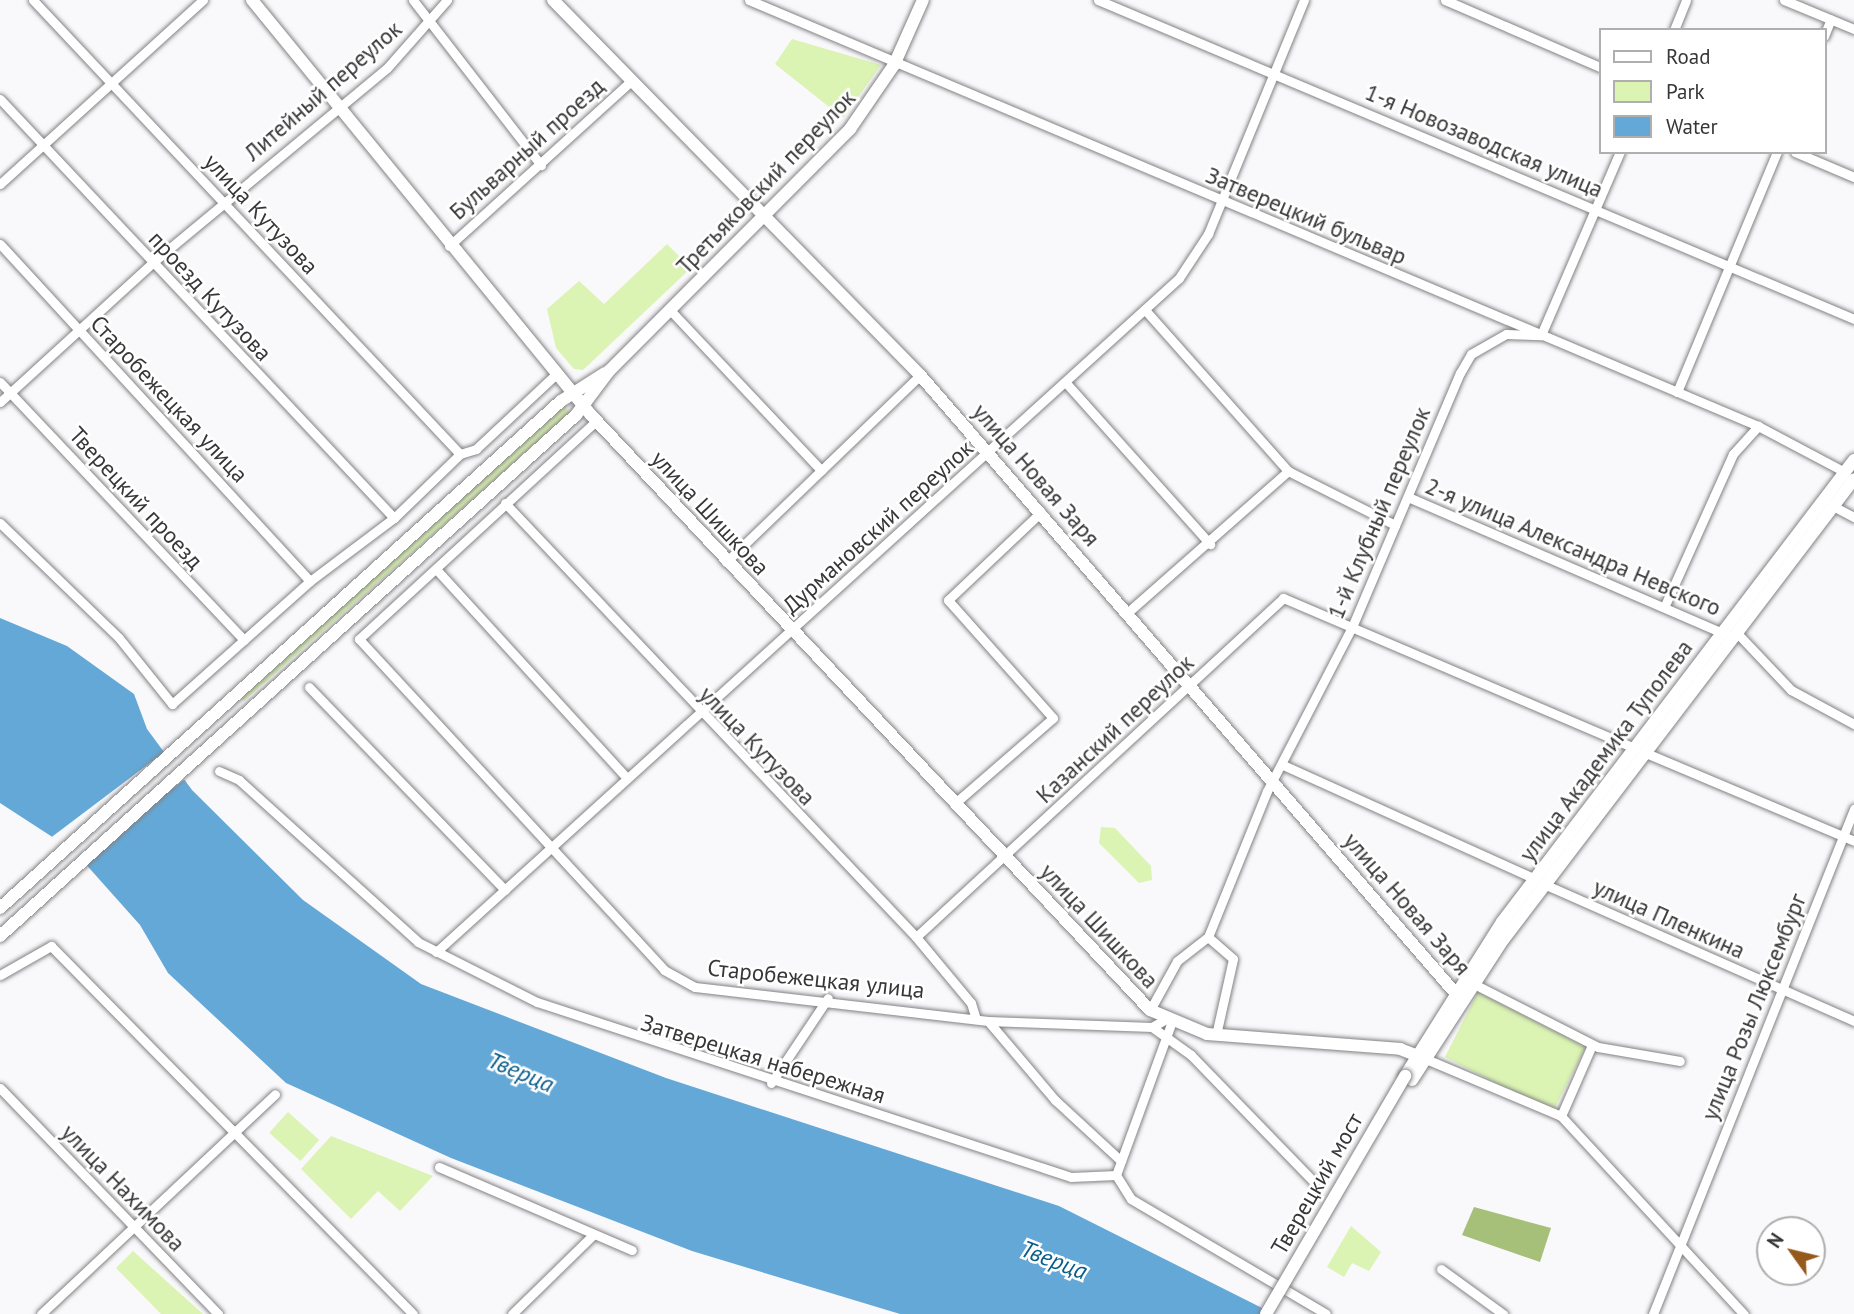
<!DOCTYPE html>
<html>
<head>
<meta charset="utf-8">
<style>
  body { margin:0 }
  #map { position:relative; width:1854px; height:1314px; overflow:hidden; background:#f9f9fc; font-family:"PT Sans",sans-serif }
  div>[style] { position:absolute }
  .green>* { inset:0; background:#dbf3b3; transform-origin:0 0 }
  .forest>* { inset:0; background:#a6bf79 }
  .water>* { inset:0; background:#64a8d7 }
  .pier>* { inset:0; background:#f9f9fc; transform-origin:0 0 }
  .roads { filter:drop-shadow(0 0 2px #828284) drop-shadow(0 0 2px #828284) }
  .minor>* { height:9px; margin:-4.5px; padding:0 4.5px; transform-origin:4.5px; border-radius:4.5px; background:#fff }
  .major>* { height:12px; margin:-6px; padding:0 6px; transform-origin:6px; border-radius:6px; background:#fff }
  .bridges { filter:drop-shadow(0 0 2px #828284) drop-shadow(0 0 2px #828284) }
  .major-bridge>* { height:12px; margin:-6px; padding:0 6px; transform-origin:6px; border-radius:6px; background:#fff }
  span { translate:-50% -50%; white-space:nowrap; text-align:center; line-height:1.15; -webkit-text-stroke:5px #fff; paint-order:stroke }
  .street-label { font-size:23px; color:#373738 }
  .water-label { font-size:24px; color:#095d8a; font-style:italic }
  .legend { position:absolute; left:1599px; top:28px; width:228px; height:126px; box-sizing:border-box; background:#fff; border:2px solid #afafaf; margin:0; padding:9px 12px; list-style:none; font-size:21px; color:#373738 }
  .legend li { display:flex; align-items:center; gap:14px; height:35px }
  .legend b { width:35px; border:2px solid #afafaf }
  .north { position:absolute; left:1756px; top:1216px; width:70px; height:70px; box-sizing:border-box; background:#fff; border:2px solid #afafaf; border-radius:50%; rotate:304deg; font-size:19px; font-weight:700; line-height:28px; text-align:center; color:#373738 }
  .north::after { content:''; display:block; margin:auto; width:24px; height:32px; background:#96591c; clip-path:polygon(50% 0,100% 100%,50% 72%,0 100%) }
</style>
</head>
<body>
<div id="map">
  <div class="green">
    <i style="clip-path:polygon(792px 39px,881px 65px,843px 118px,775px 64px)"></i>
    <i style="clip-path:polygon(667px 244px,691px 268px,583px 370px,574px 369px,556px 348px,547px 309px,579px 281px,604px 304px)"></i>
    <i style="clip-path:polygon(564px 405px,570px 413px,244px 701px,240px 697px)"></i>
    <i style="clip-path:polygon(1101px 827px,1115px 828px,1151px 866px,1152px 880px,1139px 883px,1099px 843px)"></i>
    <i style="left:1478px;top:992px;width:121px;height:73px;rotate:27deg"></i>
    <i style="left:288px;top:1112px;width:42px;height:28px;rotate:42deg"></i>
    <i style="clip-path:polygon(331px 1136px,433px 1176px,400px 1211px,378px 1191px,351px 1219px,301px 1169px)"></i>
    <i style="clip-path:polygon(1351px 1226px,1381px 1252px,1369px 1271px,1352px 1263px,1344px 1277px,1327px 1267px)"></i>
    <i style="clip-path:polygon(133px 1251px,203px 1314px,161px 1314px,116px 1268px)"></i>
  </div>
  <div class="forest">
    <i style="clip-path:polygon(1474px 1207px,1551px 1228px,1540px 1262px,1462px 1235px)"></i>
  </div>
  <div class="water">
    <i style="clip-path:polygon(0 618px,67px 646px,134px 694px,147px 729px,192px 790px,303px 900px,421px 984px,666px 1078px,1059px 1206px,1274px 1314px,900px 1314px,692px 1251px,451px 1158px,286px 1083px,168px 973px,140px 925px,74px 851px,0 803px)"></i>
  </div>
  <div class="pier">
    <i style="left:167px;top:750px;width:34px;height:144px;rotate:53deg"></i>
  </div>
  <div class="roads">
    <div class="minor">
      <i style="left:33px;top:0;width:623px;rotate:46.76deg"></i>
      <i style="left:413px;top:0;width:209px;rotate:52.2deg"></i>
      <i style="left:749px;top:0;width:1095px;rotate:22.89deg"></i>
      <i style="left:1758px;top:426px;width:98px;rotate:27.9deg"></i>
      <i style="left:1098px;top:0;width:821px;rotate:22.88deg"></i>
      <i style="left:1445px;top:0;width:169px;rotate:23.4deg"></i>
      <i style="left:1784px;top:0;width:76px;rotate:22.5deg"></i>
      <i style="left:1674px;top:30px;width:32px;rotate:-68deg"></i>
      <i style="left:1824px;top:36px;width:18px;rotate:-68deg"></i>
      <i style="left:0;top:99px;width:575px;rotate:46.76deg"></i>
      <i style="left:1795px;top:152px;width:64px;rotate:23deg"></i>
      <i style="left:0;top:184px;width:274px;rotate:-42.2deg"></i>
      <i style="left:0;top:244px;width:458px;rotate:47.4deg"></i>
      <i style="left:449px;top:246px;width:247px;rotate:-42.2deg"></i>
      <i style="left:671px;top:311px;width:219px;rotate:46.7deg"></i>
      <i style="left:1146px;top:311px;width:214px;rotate:48.4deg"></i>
      <i style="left:1288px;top:471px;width:120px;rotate:26.8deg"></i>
      <i style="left:0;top:382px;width:355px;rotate:46.6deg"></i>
      <i style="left:1067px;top:384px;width:215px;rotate:48.2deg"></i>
      <i style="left:1677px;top:392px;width:260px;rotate:-67.4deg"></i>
      <i style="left:0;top:402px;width:206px;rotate:-42.4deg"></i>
      <i style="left:152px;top:263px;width:305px;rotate:-39.7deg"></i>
      <i style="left:387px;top:68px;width:91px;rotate:-48.6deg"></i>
      <i style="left:596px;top:421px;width:322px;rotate:137.4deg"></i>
      <i style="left:359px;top:639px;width:450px;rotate:47.3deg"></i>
      <i style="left:664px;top:970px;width:35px;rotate:29deg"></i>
      <i style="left:695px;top:987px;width:295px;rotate:6.6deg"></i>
      <i style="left:988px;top:1021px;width:164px;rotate:2.1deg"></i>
      <i style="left:1152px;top:1027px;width:14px;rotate:-30deg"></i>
      <i style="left:1408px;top:497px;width:343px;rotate:23.4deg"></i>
      <i style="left:505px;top:503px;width:598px;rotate:46.56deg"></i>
      <i style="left:916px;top:937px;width:86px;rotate:50.2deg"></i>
      <i style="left:971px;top:1003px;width:17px;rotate:73deg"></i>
      <i style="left:1833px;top:506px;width:24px;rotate:28deg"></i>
      <i style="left:0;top:523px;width:165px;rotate:44deg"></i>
      <i style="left:119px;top:638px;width:85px;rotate:51.2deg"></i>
      <i style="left:172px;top:704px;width:185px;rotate:-41.7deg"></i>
      <i style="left:310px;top:581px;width:105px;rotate:-36.9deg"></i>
      <i style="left:394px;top:518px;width:92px;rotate:-44.1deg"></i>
      <i style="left:460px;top:454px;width:17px;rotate:-17deg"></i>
      <i style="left:476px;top:449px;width:108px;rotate:-43.1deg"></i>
      <i style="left:726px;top:562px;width:269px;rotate:-43.9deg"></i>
      <i style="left:436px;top:569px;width:283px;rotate:47.6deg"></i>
      <i style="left:1666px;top:603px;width:163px;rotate:-65.8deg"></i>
      <i style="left:1733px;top:454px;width:38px;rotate:-48deg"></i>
      <i style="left:1127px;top:613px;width:215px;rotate:-41.4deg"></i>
      <i style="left:1737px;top:633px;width:79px;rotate:46.5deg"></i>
      <i style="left:1791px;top:690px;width:72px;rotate:28.4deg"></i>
      <i style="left:309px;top:687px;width:282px;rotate:46deg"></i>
      <i style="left:1646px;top:753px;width:226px;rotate:22.9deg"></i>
      <i style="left:1283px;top:765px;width:277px;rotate:24.3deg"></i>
      <i style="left:219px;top:771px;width:22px;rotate:24deg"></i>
      <i style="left:239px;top:780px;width:241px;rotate:42.1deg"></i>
      <i style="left:418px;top:942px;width:133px;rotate:26.8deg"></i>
      <i style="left:537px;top:1002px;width:562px;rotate:18.14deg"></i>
      <i style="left:1071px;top:1177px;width:45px;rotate:-2.5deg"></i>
      <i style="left:954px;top:804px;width:131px;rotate:-41deg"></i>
      <i style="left:1053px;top:718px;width:158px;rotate:-131.7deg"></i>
      <i style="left:948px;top:600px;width:128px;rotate:-43.4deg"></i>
      <i style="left:1546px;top:885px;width:337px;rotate:23.8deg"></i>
      <i style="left:916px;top:937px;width:500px;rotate:-42.7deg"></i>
      <i style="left:1283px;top:598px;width:383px;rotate:23.1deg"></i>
      <i style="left:1208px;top:937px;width:33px;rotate:41deg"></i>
      <i style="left:1233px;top:959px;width:78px;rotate:102.6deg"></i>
      <i style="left:436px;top:952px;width:1003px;rotate:-42.21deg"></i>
      <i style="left:1179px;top:278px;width:53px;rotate:-56.6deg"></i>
      <i style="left:1208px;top:234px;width:253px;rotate:-67.7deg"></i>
      <i style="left:0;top:975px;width:59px;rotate:-29.6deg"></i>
      <i style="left:51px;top:946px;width:516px;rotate:45.47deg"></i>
      <i style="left:1474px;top:984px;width:139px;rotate:26.9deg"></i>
      <i style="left:1598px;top:1047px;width:83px;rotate:9.7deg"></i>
      <i style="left:1150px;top:1010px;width:56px;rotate:-61.1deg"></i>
      <i style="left:1177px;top:961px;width:39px;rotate:-38deg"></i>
      <i style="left:1208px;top:937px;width:157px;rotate:-68deg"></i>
      <i style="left:1267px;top:791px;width:185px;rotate:-62.6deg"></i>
      <i style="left:1352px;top:627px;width:276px;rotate:-67deg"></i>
      <i style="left:1460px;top:373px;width:22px;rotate:-60deg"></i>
      <i style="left:1471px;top:354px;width:40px;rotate:-29.7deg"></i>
      <i style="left:1506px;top:334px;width:35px;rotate:2deg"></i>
      <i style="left:1541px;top:335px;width:199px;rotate:-66.7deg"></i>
      <i style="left:988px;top:1021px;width:104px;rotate:49.7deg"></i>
      <i style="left:1055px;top:1100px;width:90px;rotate:42.7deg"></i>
      <i style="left:1152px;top:1027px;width:48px;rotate:35.7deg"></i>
      <i style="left:1191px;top:1055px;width:177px;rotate:45.9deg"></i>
      <i style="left:1426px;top:1059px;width:147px;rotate:22.9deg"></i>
      <i style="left:1561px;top:1116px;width:270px;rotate:47.3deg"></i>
      <i style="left:771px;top:1083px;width:102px;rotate:-56.2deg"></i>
      <i style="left:0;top:1088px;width:314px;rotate:46deg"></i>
      <i style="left:1561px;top:1116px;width:77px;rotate:-66.4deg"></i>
      <i style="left:439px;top:1167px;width:210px;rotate:23.3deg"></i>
      <i style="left:1116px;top:1175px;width:28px;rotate:58deg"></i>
      <i style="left:1131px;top:1199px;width:226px;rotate:30.5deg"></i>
      <i style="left:1116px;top:1175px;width:161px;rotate:-70deg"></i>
      <i style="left:1441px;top:1269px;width:77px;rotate:36deg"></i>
      <i style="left:41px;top:1314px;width:321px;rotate:-43.2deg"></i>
      <i style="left:512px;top:1314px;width:113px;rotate:-44.3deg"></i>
      <i style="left:1653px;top:1314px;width:544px;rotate:-68.3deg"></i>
    </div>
    <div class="major">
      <i style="left:252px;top:0;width:536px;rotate:50.76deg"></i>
      <i style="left:591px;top:415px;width:816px;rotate:46.79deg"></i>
      <i style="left:1150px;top:1010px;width:62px;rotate:22.8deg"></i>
      <i style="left:1207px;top:1034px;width:194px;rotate:4.4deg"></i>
      <i style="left:1400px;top:1049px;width:28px;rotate:21deg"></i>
      <i style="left:553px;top:0;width:525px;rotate:45.62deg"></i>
      <i style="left:920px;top:375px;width:828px;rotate:49.11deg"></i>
      <i style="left:0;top:908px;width:756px;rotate:-42.11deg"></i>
      <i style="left:561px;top:401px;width:52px;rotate:-32.5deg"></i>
      <i style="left:0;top:936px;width:777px;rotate:-42.13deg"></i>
      <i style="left:576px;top:415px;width:55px;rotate:-53.1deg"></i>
      <i style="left:609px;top:371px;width:342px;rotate:-45.1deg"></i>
      <i style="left:850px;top:129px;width:78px;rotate:-55.5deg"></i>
      <i style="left:894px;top:65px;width:71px;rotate:-66deg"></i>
      <i style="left:1405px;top:1076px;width:182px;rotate:-57.8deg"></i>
      <i style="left:1502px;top:922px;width:581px;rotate:-52.7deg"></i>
      <i style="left:1412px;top:1080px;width:167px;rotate:-57deg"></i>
      <i style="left:1503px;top:940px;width:579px;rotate:-52.71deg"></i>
    </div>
  </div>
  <div class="bridges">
    <div class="major-bridge">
      <i style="left:1266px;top:1314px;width:276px;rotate:-59.7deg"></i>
    </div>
  </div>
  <div class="street-label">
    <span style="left:323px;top:91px;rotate:-41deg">Литейный переулок</span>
    <span style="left:1484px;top:141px;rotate:23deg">1-я Новозаводская улица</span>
    <span style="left:527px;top:149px;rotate:-42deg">Бульварный проезд</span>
    <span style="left:766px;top:182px;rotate:-46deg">Третьяковский переулок</span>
    <span style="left:261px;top:214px;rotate:47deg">улица Кутузова</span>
    <span style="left:1306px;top:216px;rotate:23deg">Затверецкий бульвар</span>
    <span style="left:210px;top:296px;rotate:47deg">проезд Кутузова</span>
    <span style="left:169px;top:399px;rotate:47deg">Старобежецкая улица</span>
    <span style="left:1036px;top:475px;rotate:49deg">улица Новая Заря</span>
    <span style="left:136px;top:498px;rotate:47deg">Тверецкий проезд</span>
    <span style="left:710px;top:513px;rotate:47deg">улица Шишкова</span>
    <span style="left:1379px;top:513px;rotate:-67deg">1-й Клубный переулок</span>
    <span style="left:878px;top:527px;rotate:-42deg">Дурмановский переулок</span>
    <span style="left:1573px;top:547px;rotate:23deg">2-я улица Александра Невского</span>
    <span style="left:1115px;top:729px;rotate:-43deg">Казанский переулок</span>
    <span style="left:757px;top:746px;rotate:46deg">улица Кутузова</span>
    <span style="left:1606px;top:751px;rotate:-53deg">улица Академика Туполева</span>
    <span style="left:1407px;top:904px;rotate:49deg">улица Новая Заря</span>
    <span style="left:1669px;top:919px;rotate:24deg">улица Пленкина</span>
    <span style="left:1099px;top:926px;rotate:47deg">улица Шишкова</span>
    <span style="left:816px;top:979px;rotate:6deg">Старобежецкая улица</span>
    <span style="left:1754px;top:1007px;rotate:-68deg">улица Розы Люксембург</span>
    <span style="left:763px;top:1059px;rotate:17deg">Затверецкая набережная</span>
    <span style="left:1317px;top:1184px;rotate:-60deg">Тверецкий мост</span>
    <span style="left:123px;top:1188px;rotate:46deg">улица Нахимова</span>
  </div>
  <div class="water-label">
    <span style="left:521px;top:1072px;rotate:23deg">Тверца</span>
    <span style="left:1054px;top:1260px;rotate:21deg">Тверца</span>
  </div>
  <ul class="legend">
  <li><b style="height:9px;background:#fff"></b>Road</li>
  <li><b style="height:19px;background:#dbf3b3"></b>Park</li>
  <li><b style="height:19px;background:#64a8d7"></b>Water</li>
  </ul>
  <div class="north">N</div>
</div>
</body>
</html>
